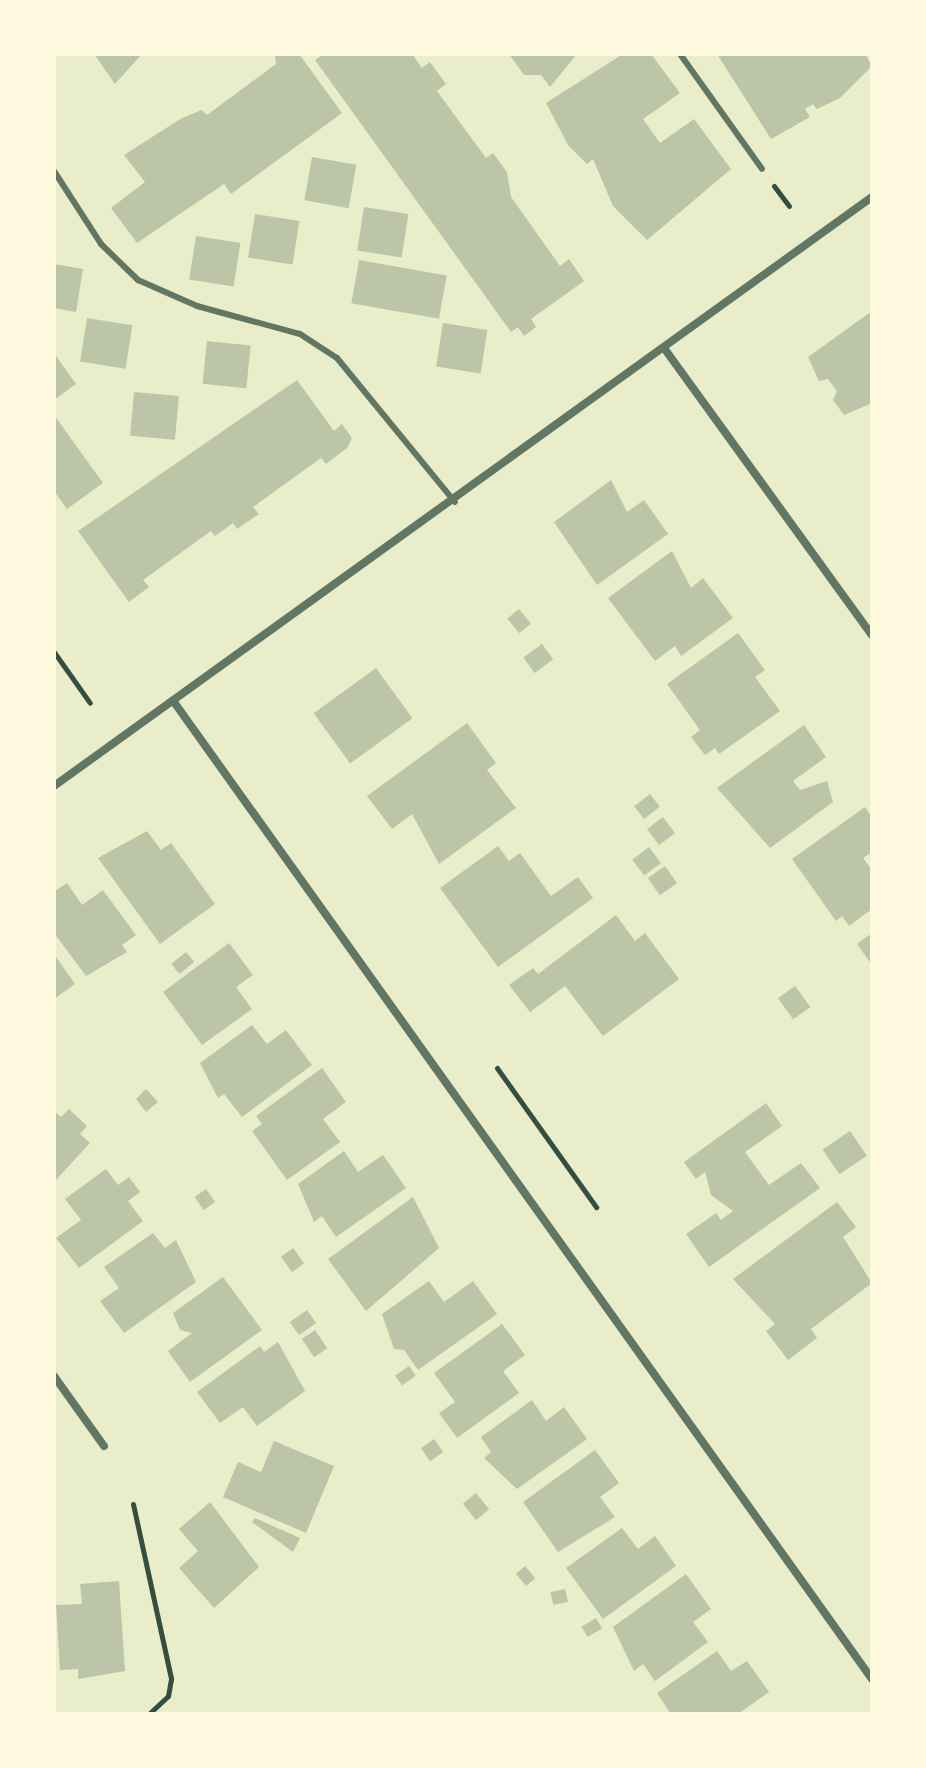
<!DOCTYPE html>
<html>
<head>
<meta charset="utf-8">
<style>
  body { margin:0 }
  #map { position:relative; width:926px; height:1768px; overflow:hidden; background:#e9edc9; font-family:"Space Grotesk",sans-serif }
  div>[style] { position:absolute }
  .building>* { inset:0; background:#bcc5a7; transform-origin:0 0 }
  .path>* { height:5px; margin:-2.5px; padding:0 2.5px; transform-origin:2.5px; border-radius:2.5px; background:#344e41 }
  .service>* { height:6px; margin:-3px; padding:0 3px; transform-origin:3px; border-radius:3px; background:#617663 }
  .minor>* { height:8px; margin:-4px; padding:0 4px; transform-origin:4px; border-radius:4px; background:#617663 }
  span { translate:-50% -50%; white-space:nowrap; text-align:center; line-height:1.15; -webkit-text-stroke:6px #fefae0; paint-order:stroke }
  .frame { position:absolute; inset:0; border:56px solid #fefae0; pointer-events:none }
</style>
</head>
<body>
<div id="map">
  <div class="building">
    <i style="clip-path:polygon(94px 54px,142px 54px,115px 84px)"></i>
    <i style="clip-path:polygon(275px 54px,299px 54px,342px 113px,231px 194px,224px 184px,137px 243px,111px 208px,145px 182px,124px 155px,182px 118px,202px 110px,207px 115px,276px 64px)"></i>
    <i style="clip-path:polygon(324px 54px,412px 54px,422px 68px,430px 62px,446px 84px,437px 91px,486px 158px,493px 153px,507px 172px,511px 197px,560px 266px,569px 259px,584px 281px,531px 319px,536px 327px,524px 336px,518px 327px,511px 332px,315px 60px)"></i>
    <i style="clip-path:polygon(509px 54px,577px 54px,550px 87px,541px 75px,524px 75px)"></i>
    <i style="clip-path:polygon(623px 54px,651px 54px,680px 93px,643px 119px,660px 143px,694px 119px,731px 169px,647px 240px,613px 206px,593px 159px,587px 164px,568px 145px,546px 103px)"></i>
    <i style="clip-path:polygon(717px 54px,865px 54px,872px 66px,840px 98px,817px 109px,813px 104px,805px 109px,810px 117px,771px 139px)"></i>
    <i style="left:312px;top:157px;width:45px;height:44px;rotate:10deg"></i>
    <i style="left:364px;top:207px;width:45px;height:44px;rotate:9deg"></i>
    <i style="left:255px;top:214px;width:45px;height:44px;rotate:9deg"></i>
    <i style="left:196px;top:236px;width:45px;height:44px;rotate:9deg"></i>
    <i style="left:359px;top:260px;width:89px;height:44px;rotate:10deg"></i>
    <i style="clip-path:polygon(54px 264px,83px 269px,76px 312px,54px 308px)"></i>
    <i style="clip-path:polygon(872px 311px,872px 403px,844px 415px,833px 400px,837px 391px,828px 379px,819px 381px,808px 357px)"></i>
    <i style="left:87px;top:318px;width:46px;height:44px;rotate:9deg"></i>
    <i style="left:443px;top:323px;width:45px;height:44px;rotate:9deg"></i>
    <i style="left:207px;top:341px;width:44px;height:43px;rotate:6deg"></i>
    <i style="clip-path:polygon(54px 353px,76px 384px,54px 400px)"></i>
    <i style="clip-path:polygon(297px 380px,334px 431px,342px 424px,352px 438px,347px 448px,326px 464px,321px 458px,253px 507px,259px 514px,237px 529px,233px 523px,215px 536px,211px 531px,143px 580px,149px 587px,129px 602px,78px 531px)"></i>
    <i style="left:134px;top:392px;width:45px;height:44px;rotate:5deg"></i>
    <i style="clip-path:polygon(54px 415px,103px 483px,67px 509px,54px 491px)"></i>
    <i style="clip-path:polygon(611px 480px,627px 512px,644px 500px,668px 534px,597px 585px,554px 522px)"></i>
    <i style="clip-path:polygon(672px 551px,691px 588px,703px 578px,733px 618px,681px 656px,675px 646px,655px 661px,608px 598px)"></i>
    <i style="left:519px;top:609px;width:19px;height:15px;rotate:51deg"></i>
    <i style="clip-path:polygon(738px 633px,765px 670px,755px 677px,780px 711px,719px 754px,715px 748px,705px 755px,691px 737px,700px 730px,667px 684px)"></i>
    <i style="left:542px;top:644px;width:19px;height:23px;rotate:54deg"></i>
    <i style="left:376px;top:668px;width:62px;height:77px;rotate:54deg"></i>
    <i style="clip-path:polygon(467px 723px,496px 763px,487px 770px,516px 808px,439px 864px,412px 814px,392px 829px,367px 796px)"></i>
    <i style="clip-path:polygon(804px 725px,826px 757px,793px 781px,800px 790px,827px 781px,833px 802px,770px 848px,717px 788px)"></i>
    <i style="left:650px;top:794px;width:16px;height:20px;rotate:52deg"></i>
    <i style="clip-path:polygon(865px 807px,872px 817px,872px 852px,863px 858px,872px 870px,872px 909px,849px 926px,842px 916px,836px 921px,792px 859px)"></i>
    <i style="left:663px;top:817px;width:20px;height:20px;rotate:53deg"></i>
    <i style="clip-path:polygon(147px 831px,161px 850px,171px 843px,215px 904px,160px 944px,98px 858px)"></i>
    <i style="clip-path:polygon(498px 846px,509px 861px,520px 853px,551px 896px,578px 877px,593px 898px,498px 967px,440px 888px)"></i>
    <i style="left:649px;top:847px;width:20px;height:21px;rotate:53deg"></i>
    <i style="left:665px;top:866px;width:21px;height:21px;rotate:55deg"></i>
    <i style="clip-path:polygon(67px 883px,82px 905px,103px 890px,136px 935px,122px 945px,127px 952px,86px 976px,54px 933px,54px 892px)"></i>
    <i style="clip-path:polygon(616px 915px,635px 941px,645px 933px,679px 979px,603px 1036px,565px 986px,530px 1012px,509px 985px,533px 968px,538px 974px)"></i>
    <i style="clip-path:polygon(872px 933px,872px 965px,857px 944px)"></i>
    <i style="clip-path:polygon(229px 943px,253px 975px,236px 987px,252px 1009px,202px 1045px,163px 992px)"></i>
    <i style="left:186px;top:952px;width:13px;height:19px;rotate:51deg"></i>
    <i style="clip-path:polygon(54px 954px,75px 984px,54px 999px)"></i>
    <i style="left:795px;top:986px;width:26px;height:21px;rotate:54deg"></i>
    <i style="clip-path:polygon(252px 1025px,267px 1044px,286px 1030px,312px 1065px,242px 1117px,224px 1094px,218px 1098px,200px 1063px)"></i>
    <i style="clip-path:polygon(322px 1068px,346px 1102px,323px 1119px,340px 1142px,287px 1180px,252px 1131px,262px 1124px,256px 1116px)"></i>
    <i style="clip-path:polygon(146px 1089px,158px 1102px,146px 1112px,136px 1099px)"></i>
    <i style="clip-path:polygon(766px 1103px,782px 1126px,745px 1152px,769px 1185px,801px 1163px,820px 1188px,709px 1267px,686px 1234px,716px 1213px,721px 1220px,733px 1211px,711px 1195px,705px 1172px,696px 1179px,684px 1162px)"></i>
    <i style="clip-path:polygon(69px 1109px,87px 1126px,80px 1134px,90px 1143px,54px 1182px,54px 1111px,61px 1117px)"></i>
    <i style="left:850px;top:1131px;width:30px;height:33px;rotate:56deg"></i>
    <i style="clip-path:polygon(344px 1151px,358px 1172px,383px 1155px,406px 1188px,336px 1237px,322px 1216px,314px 1222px,298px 1184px)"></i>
    <i style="clip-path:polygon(106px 1169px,118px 1185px,129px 1177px,140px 1192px,128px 1201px,143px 1221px,79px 1268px,56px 1238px,81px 1220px,65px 1199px)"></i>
    <i style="left:206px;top:1189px;width:16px;height:14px;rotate:55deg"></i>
    <i style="clip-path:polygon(413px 1197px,439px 1248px,366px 1311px,328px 1259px)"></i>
    <i style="clip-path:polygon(837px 1202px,856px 1227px,843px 1237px,872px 1283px,811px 1329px,817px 1338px,788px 1360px,766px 1331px,775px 1324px,733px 1279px)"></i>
    <i style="clip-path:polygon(153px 1233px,165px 1248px,176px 1240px,196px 1282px,124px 1333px,100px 1301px,119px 1288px,104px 1267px)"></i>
    <i style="left:293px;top:1248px;width:19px;height:15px;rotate:54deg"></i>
    <i style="clip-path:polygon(223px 1277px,262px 1330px,190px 1382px,168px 1351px,192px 1333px,180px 1330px,173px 1313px)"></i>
    <i style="clip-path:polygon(429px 1281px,444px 1302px,473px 1281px,497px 1314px,418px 1370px,404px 1350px,394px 1349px,382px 1314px)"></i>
    <i style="left:307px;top:1310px;width:16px;height:21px;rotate:55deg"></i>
    <i style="clip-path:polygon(502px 1324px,525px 1355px,503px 1371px,519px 1393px,457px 1438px,439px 1413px,455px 1402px,434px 1373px)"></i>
    <i style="left:315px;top:1330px;width:22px;height:16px;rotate:56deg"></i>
    <i style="clip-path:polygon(278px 1342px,305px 1391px,257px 1426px,243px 1407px,220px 1423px,197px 1392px,260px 1346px,264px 1352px)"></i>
    <i style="left:409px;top:1366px;width:12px;height:17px;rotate:55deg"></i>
    <i style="clip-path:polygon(532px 1400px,546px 1421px,564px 1407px,587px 1439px,517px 1489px,484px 1458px,491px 1452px,481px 1437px)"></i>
    <i style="left:434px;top:1439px;width:16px;height:16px;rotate:55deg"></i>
    <i style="clip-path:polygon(274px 1441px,334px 1466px,306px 1533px,223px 1497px,238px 1462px,261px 1472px)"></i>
    <i style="clip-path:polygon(595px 1450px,619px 1483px,600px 1497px,615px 1517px,558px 1552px,523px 1502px)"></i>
    <i style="left:476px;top:1493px;width:21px;height:17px;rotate:51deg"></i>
    <i style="clip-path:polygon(210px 1502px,259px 1567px,214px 1608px,179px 1568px,198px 1551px,179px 1529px)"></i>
    <i style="clip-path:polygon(255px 1518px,300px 1538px,293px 1552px,252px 1522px)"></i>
    <i style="clip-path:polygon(622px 1528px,638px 1549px,655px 1536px,676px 1566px,603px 1619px,566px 1568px)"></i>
    <i style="left:525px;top:1566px;width:16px;height:12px;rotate:50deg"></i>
    <i style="clip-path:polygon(686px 1574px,711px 1609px,693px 1622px,708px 1642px,655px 1681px,643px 1664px,634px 1671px,613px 1627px)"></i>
    <i style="clip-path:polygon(119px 1581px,125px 1671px,78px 1679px,78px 1669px,60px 1670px,56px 1605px,82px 1604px,80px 1584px)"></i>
    <i style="left:565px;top:1589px;width:13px;height:15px;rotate:77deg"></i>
    <i style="left:596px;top:1618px;width:12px;height:17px;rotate:59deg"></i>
    <i style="clip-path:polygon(717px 1651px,731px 1671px,747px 1661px,769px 1692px,738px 1714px,671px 1714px,657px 1693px)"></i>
  </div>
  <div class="path">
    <i style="left:774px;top:186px;width:25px;rotate:53deg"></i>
    <i style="left:54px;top:652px;width:62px;rotate:54.8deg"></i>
    <i style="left:497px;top:1068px;width:171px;rotate:54.5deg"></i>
    <i style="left:133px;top:1504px;width:179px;rotate:77.7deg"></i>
    <i style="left:171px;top:1679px;width:17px;rotate:100deg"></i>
    <i style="left:168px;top:1696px;width:26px;rotate:137deg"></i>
  </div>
  <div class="service">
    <i style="left:680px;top:54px;width:141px;rotate:54.5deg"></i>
    <i style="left:54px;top:171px;width:87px;rotate:57.2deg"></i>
    <i style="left:101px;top:244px;width:52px;rotate:44.2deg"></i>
    <i style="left:138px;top:280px;width:64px;rotate:23.8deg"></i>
    <i style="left:197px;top:306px;width:107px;rotate:15.2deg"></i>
    <i style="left:300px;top:334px;width:44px;rotate:33deg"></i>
    <i style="left:337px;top:358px;width:186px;rotate:50.7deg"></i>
  </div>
  <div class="minor">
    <i style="left:664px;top:348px;width:354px;rotate:54.1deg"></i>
    <i style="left:174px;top:702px;width:1201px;rotate:54.46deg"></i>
    <i style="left:54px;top:786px;width:1008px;rotate:-35.76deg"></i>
    <i style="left:54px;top:1376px;width:86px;rotate:54.5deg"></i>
  </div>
  <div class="frame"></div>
</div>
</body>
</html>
